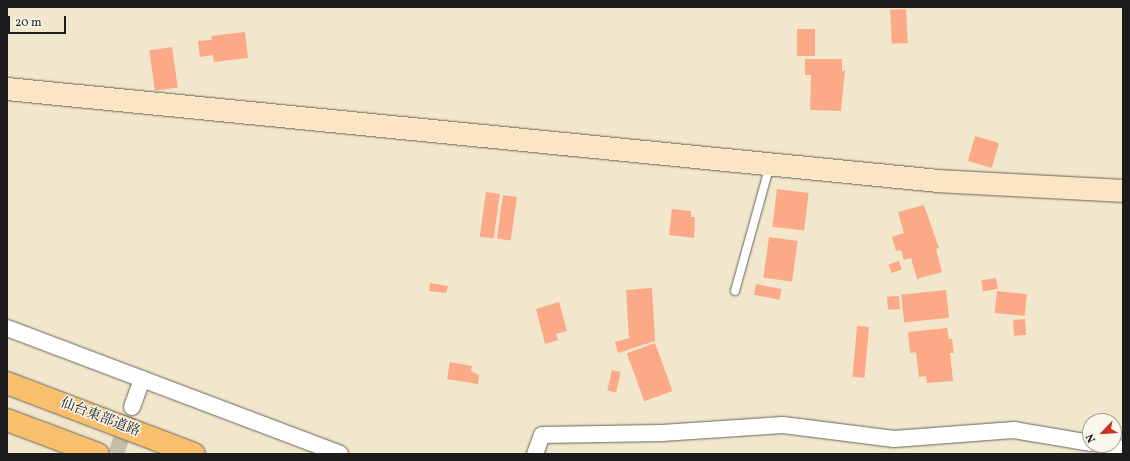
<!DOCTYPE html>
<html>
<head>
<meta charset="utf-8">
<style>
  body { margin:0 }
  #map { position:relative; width:1130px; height:461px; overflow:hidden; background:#f2e7cd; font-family:Vollkorn,"Noto Serif JP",serif }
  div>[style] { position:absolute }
  .building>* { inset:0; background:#fba986; transform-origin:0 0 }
  .street-tunnel>* { height:16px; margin-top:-8px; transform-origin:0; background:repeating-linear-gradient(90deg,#c7beaa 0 16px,transparent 0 24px) }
  .roads { filter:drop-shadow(0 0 1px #67635a) drop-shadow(0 0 1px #67635a) }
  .lane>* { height:8px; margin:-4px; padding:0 4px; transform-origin:4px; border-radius:4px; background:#fff }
  .street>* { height:16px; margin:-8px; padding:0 8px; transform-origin:8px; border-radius:8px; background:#fff }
  .secondary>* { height:22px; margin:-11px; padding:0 11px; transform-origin:11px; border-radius:11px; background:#fce5c4 }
  .highway>* { height:22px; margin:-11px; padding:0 11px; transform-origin:11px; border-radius:11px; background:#f8bf6c }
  span { translate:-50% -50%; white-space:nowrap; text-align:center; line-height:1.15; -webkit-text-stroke:3px #fbf7ec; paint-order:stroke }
  .street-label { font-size:14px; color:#1c1c1c }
  .frame { position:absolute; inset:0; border:8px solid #1c1c1c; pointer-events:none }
  .north { position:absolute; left:1082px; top:413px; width:40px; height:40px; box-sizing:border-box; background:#fbf7ec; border:1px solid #a29f99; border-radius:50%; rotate:245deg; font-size:11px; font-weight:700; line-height:16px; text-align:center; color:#1c1c1c }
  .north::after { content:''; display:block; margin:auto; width:14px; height:18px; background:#c8321e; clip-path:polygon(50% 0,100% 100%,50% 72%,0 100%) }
  .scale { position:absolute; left:8px; top:16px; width:58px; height:18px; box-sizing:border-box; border:2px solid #1c1c1c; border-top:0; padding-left:5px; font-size:12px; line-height:14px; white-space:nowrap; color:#1c1c1c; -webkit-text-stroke:3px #fbf7ec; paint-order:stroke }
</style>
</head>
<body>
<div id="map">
  <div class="building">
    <i style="left:906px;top:9px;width:34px;height:16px;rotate:87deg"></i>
    <i style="left:797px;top:29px;width:18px;height:27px"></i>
    <i style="clip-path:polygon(245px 32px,248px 58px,214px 62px,213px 55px,200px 57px,198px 41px,212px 40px,211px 36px)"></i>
    <i style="left:172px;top:47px;width:41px;height:23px;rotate:82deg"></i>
    <i style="clip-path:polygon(805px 59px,842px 59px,842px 71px,845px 70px,841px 111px,810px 110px,811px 75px,805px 75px)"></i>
    <i style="left:975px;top:136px;width:25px;height:26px;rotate:16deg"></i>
    <i style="left:777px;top:189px;width:32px;height:38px;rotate:7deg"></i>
    <i style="left:486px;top:192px;width:14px;height:45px;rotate:8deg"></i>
    <i style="left:503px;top:195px;width:14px;height:44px;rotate:8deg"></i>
    <i style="clip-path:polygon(924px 205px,939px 248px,936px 249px,942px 272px,917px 279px,911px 258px,904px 260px,901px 250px,896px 251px,892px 237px,904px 233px,898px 212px)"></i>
    <i style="clip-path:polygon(672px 209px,691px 211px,691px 217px,695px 217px,694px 238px,669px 235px)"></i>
    <i style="left:769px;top:237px;width:29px;height:41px;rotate:8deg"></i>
    <i style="left:899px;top:261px;width:9px;height:11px;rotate:72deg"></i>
    <i style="left:996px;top:278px;width:11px;height:15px;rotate:80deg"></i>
    <i style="clip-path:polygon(430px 283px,448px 286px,446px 293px,429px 291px)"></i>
    <i style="left:756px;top:284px;width:26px;height:11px;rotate:11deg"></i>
    <i style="clip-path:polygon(652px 288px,655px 341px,618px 353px,615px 342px,629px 338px,626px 290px)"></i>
    <i style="left:946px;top:290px;width:28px;height:45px;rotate:84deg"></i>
    <i style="left:997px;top:291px;width:30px;height:22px;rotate:6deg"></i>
    <i style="left:899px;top:296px;width:13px;height:12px;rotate:86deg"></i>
    <i style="clip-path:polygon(559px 302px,567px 331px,556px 334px,558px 340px,545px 344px,536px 309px)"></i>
    <i style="left:1025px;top:319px;width:16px;height:12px;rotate:86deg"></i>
    <i style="left:857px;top:326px;width:12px;height:51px;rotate:5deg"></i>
    <i style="clip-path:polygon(947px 328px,949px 339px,952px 339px,954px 353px,950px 353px,953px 381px,927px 383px,926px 376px,919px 377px,916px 352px,910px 353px,908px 332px)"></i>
    <i style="left:655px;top:343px;width:51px;height:30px;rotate:70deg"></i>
    <i style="clip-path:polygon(450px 362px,472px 366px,471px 371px,479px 375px,478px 384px,447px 379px)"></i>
    <i style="left:612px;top:370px;width:9px;height:21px;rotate:13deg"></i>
  </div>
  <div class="street-tunnel">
    <i style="left:116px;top:454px;width:50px;rotate:-71.2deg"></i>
  </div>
  <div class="roads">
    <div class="lane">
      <i style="left:735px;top:291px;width:131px;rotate:-74.5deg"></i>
    </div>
    <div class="street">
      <i style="left:7px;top:328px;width:356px;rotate:20.7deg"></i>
      <i style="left:132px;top:407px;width:30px;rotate:-70deg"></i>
      <i style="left:1101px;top:445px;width:22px;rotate:10deg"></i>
      <i style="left:535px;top:454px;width:20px;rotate:-70deg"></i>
      <i style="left:542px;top:435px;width:120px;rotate:-1deg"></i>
      <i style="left:662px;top:433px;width:121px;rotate:-3.8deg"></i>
      <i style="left:783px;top:425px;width:112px;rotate:7.2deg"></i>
      <i style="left:894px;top:439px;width:120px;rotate:-4.3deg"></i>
      <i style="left:1014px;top:430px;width:77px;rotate:9.7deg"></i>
    </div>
    <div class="secondary">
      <i style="left:7px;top:89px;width:936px;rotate:5.64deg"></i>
      <i style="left:938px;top:181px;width:185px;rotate:3.1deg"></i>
    </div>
    <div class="highway">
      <i style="left:7px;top:383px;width:200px;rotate:20.8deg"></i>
      <i style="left:7px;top:420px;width:97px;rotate:20.5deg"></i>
    </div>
  </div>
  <div class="street-label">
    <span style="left:100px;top:418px;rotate:21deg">仙台東部道路</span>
  </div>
  <div class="frame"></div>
  <div class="north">N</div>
  <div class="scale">20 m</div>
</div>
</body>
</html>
